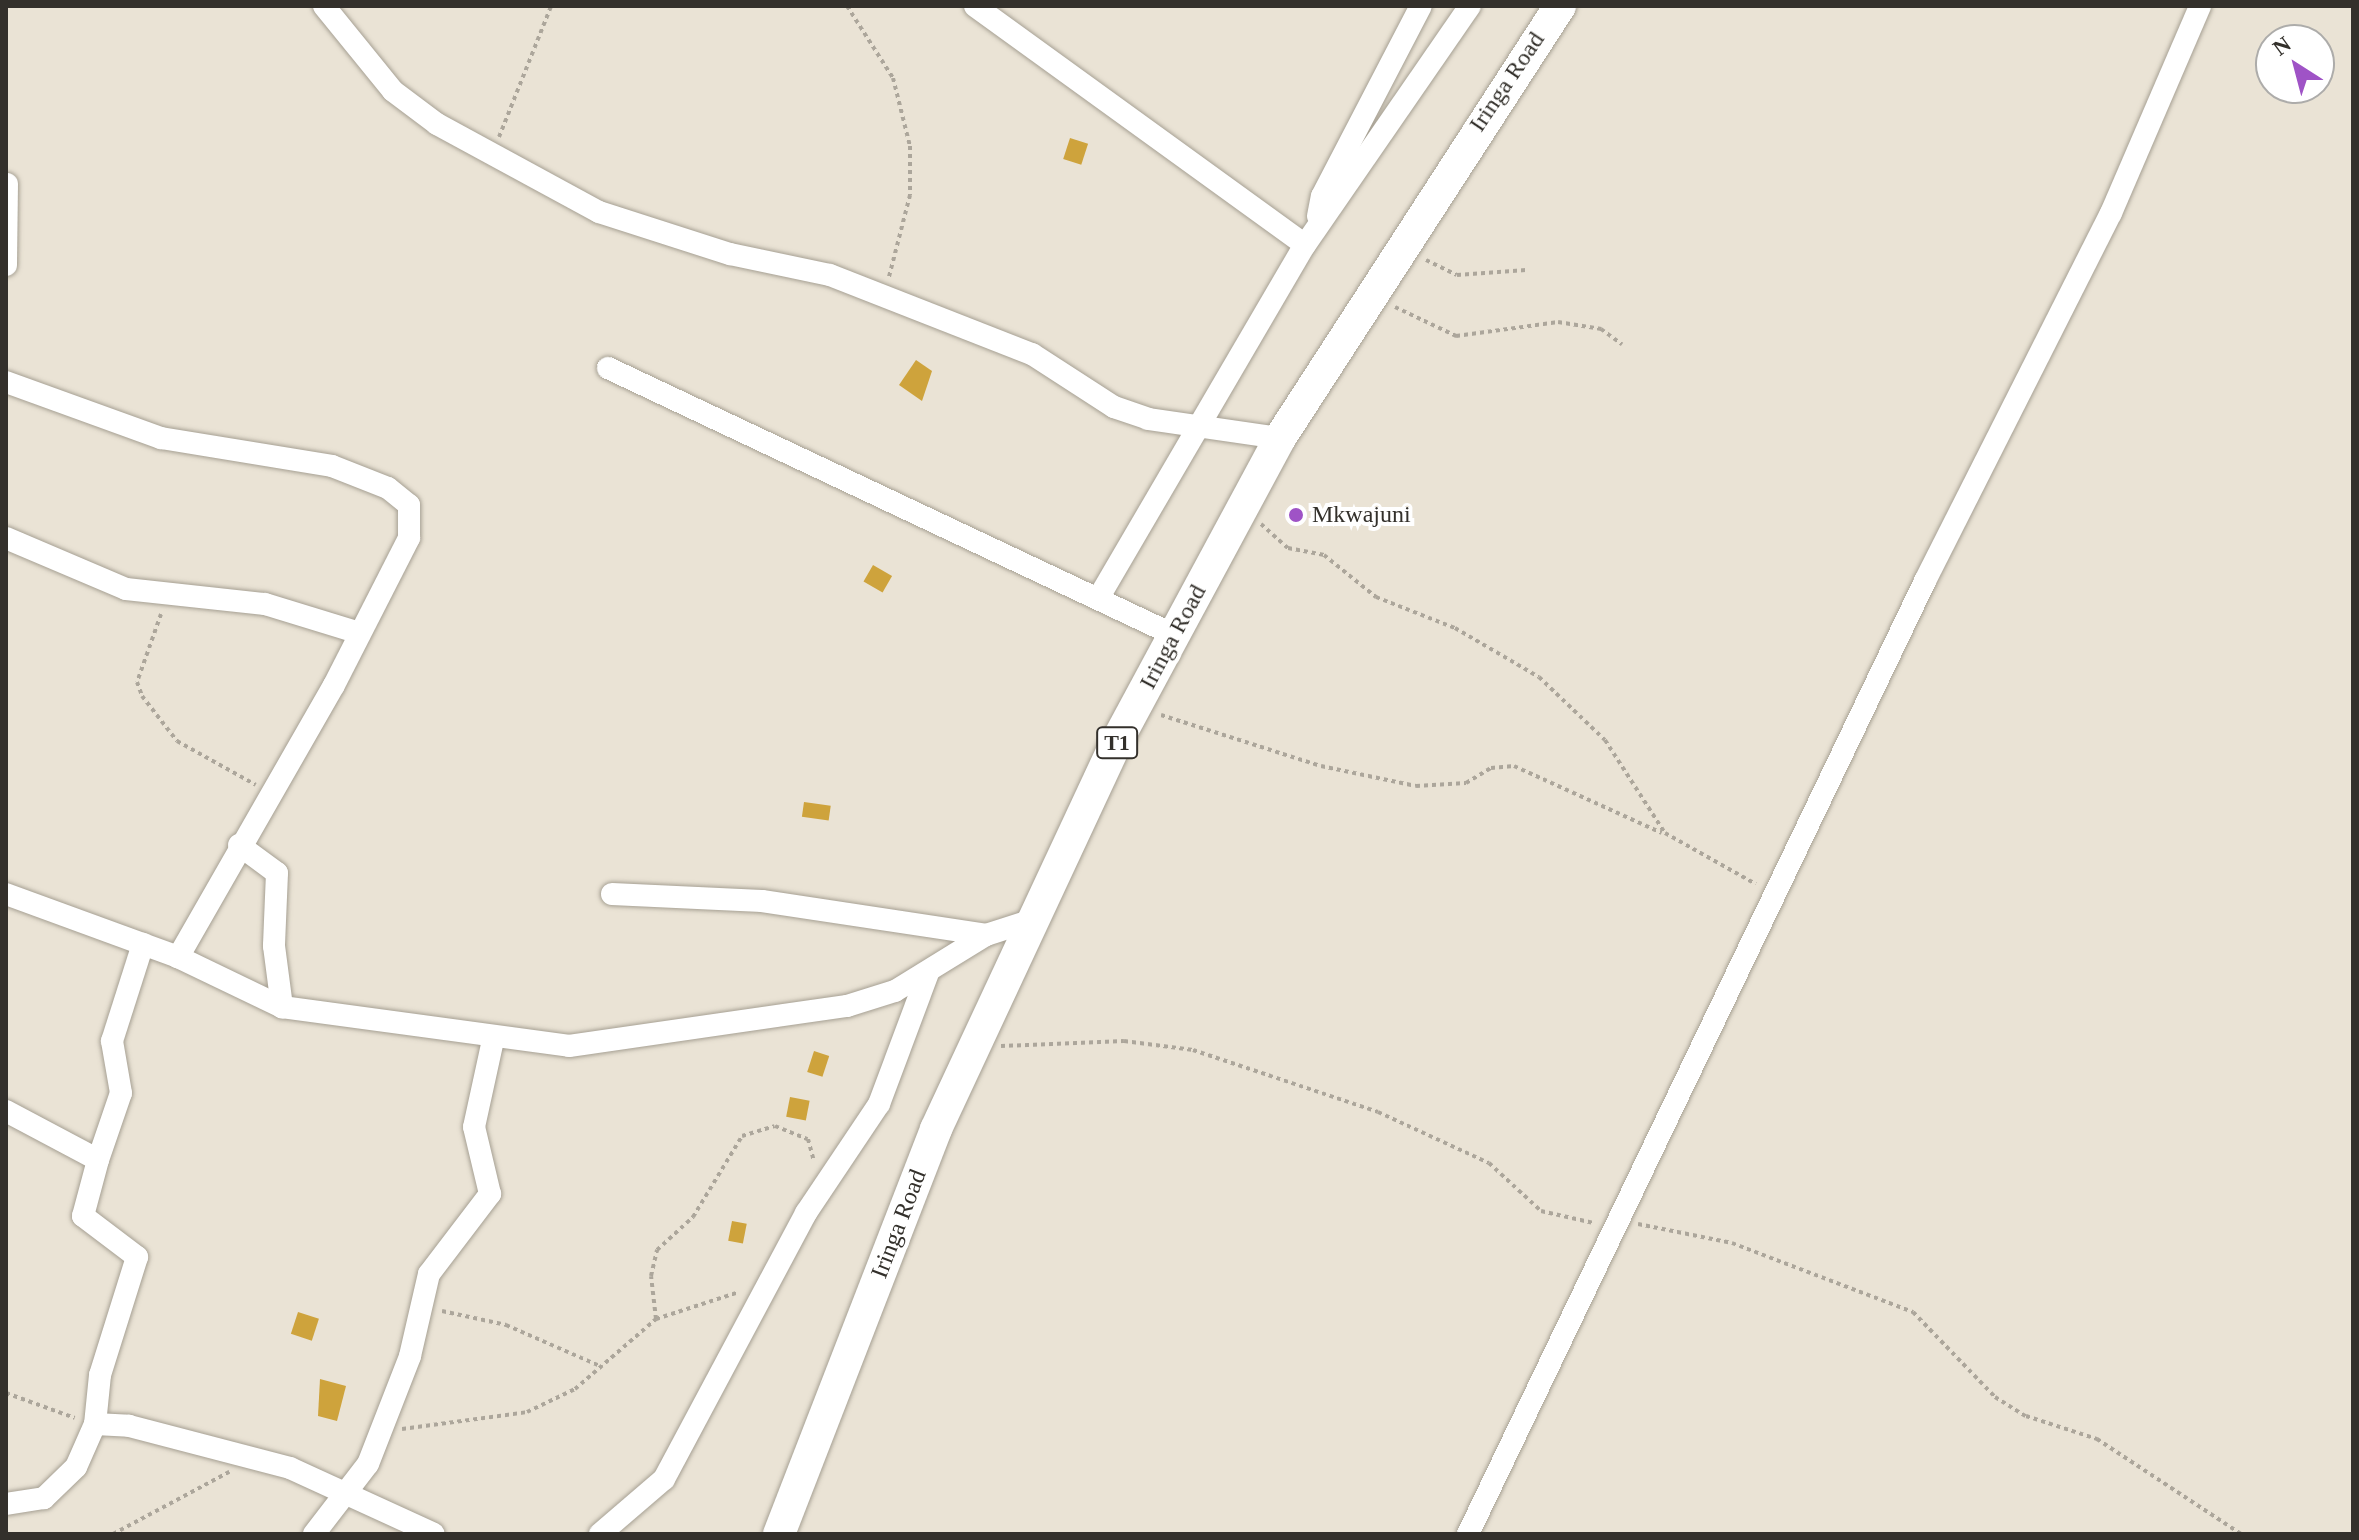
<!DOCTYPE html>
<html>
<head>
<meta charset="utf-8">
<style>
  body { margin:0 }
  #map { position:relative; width:2359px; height:1540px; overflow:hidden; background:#eae3d5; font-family:Georgia,serif }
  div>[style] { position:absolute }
  .building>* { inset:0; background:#cea33c; transform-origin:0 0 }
  .path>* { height:4px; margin-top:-2px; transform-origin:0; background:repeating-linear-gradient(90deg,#aca69b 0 4px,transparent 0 8px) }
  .roads { filter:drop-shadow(0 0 2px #a6a093) drop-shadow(0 0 2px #a6a093) }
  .minor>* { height:22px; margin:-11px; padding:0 11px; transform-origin:11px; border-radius:11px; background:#fff }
  .highway>* { height:32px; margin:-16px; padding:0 16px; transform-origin:16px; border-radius:16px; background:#fff }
  .dots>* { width:22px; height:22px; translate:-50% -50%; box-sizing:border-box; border:4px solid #fff; border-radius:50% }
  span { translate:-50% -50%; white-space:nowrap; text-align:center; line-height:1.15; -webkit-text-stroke:8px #fff; paint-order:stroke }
  .shield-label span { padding:2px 6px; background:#fff; border:2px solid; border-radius:6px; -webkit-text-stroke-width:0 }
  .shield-label { font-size:22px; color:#33302b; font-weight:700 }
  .street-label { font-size:24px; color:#33302b }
  .poi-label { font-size:24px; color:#33302b }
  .left { translate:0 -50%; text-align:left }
  .frame { position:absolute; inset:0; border:8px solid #33302b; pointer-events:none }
  .north { position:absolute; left:2255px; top:24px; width:80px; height:80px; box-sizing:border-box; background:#fff; border:2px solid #adacaa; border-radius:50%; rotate:324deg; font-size:22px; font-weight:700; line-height:32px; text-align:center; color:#33302b }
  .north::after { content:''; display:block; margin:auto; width:28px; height:36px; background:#9f53c6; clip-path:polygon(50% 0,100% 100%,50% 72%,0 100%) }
</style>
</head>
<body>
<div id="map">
  <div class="building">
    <i style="left:1070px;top:138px;width:19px;height:22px;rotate:18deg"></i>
    <i style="clip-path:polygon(916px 360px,932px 371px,922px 401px,899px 385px)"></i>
    <i style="left:873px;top:565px;width:22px;height:19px;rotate:30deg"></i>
    <i style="left:804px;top:802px;width:27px;height:15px;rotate:8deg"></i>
    <i style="left:814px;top:1051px;width:16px;height:22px;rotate:18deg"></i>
    <i style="left:790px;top:1097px;width:20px;height:20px;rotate:11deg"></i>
    <i style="left:732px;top:1221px;width:15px;height:20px;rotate:11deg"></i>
    <i style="left:298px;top:1312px;width:22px;height:23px;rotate:18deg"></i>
    <i style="clip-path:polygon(320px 1379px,346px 1386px,337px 1421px,318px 1416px)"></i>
  </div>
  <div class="path">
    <i style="left:847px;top:6px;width:85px;rotate:57.4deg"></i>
    <i style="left:893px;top:78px;width:70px;rotate:76deg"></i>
    <i style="left:910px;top:146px;width:49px;rotate:90deg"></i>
    <i style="left:910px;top:195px;width:85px;rotate:104.4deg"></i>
    <i style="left:499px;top:137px;width:141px;rotate:-68.3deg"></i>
    <i style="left:1426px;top:260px;width:34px;rotate:26deg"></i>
    <i style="left:1457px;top:275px;width:70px;rotate:-4.1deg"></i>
    <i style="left:1395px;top:307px;width:68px;rotate:25.4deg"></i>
    <i style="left:1456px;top:336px;width:103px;rotate:-7.8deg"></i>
    <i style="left:1558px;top:322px;width:44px;rotate:9.2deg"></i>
    <i style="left:1601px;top:329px;width:26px;rotate:36deg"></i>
    <i style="left:1261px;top:524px;width:36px;rotate:42deg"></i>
    <i style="left:1288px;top:548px;width:37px;rotate:11deg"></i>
    <i style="left:1324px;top:555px;width:67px;rotate:38.9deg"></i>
    <i style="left:1376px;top:597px;width:85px;rotate:21.4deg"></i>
    <i style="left:1455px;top:628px;width:97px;rotate:30.3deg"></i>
    <i style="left:1539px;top:677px;width:91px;rotate:43.7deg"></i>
    <i style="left:1605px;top:740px;width:111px;rotate:57.2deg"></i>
    <i style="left:1665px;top:833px;width:104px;rotate:29.3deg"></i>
    <i style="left:161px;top:614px;width:72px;rotate:109.4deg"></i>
    <i style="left:137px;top:682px;width:15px;rotate:70deg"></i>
    <i style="left:142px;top:696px;width:57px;rotate:52.1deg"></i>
    <i style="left:177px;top:741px;width:90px;rotate:29.1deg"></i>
    <i style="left:1161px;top:715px;width:168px;rotate:17.7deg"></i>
    <i style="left:1321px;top:766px;width:97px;rotate:11.9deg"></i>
    <i style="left:1416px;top:786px;width:50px;rotate:-3.4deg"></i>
    <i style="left:1466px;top:783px;width:29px;rotate:-31deg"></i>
    <i style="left:1491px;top:768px;width:23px;rotate:-5deg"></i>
    <i style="left:1514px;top:766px;width:162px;rotate:24.4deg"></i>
    <i style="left:1001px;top:1046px;width:123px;rotate:-2.3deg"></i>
    <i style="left:1124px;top:1041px;width:70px;rotate:7.4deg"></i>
    <i style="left:1193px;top:1050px;width:195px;rotate:18.5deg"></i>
    <i style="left:1378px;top:1112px;width:122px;rotate:24.7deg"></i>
    <i style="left:1489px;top:1163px;width:71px;rotate:42.7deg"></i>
    <i style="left:1541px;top:1211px;width:54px;rotate:12.8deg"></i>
    <i style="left:1638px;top:1224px;width:96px;rotate:11.4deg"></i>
    <i style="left:1732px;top:1243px;width:194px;rotate:20.9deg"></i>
    <i style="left:1913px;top:1312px;width:118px;rotate:46deg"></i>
    <i style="left:1995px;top:1397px;width:36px;rotate:32deg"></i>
    <i style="left:2026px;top:1416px;width:75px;rotate:17.9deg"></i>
    <i style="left:2097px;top:1439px;width:173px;rotate:33.4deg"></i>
    <i style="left:442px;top:1311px;width:66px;rotate:12.3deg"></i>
    <i style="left:506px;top:1325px;width:105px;rotate:23.6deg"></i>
    <i style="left:656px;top:1319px;width:43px;rotate:-96.6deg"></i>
    <i style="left:651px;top:1276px;width:27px;rotate:-77deg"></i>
    <i style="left:657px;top:1250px;width:49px;rotate:-42.5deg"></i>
    <i style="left:693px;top:1217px;width:95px;rotate:-58.8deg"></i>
    <i style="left:742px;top:1136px;width:34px;rotate:-17deg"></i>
    <i style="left:775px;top:1126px;width:35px;rotate:22deg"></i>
    <i style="left:808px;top:1139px;width:23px;rotate:75deg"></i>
    <i style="left:6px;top:1393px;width:73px;rotate:19.9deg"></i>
    <i style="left:402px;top:1429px;width:126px;rotate:-7.7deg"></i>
    <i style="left:527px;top:1412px;width:53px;rotate:-25.6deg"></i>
    <i style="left:575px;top:1389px;width:107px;rotate:-40.8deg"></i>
    <i style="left:656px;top:1319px;width:87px;rotate:-18deg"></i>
    <i style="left:113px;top:1534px;width:132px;rotate:-28.1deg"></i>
  </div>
  <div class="roads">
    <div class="minor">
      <i style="left:324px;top:6px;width:109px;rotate:50.9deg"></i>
      <i style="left:393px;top:91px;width:55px;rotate:36.9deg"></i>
      <i style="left:437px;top:124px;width:184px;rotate:28.5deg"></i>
      <i style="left:599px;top:212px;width:138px;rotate:17.8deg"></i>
      <i style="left:730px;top:254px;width:102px;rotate:11.9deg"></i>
      <i style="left:830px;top:275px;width:217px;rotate:21.4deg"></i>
      <i style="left:1032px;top:354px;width:98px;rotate:32.9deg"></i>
      <i style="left:1114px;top:407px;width:36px;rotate:19deg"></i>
      <i style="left:1148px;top:419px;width:133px;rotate:8.2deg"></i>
      <i style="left:975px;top:6px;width:407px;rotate:35.9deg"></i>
      <i style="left:1318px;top:216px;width:20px;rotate:-79deg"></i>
      <i style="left:1322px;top:196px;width:214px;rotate:-62.5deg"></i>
      <i style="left:6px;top:265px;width:81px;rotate:-89.3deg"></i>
      <i style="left:608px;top:368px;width:626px;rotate:25.25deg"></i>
      <i style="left:6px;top:382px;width:165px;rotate:19.9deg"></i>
      <i style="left:161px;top:438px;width:173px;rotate:9.3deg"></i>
      <i style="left:332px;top:466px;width:60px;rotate:21.4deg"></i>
      <i style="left:388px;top:488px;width:27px;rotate:39deg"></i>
      <i style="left:409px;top:505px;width:33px;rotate:90deg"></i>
      <i style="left:409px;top:538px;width:165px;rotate:117deg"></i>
      <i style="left:334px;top:685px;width:314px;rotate:119.8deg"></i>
      <i style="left:6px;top:538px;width:130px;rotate:23deg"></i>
      <i style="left:126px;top:589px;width:140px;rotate:6.2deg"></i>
      <i style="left:265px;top:604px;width:99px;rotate:17deg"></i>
      <i style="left:1099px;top:597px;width:408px;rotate:-59.7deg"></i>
      <i style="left:1305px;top:245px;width:290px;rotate:-55.4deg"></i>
      <i style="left:239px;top:845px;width:47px;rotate:36.4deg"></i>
      <i style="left:277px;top:873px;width:73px;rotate:92.4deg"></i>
      <i style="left:274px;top:946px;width:62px;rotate:82.5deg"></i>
      <i style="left:6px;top:894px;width:183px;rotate:20.1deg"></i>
      <i style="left:178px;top:957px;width:115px;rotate:25.7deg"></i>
      <i style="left:282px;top:1007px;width:290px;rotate:7.7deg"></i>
      <i style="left:569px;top:1046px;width:281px;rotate:-8.2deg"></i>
      <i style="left:847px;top:1006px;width:50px;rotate:-17.4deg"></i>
      <i style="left:895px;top:991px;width:107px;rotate:-31.6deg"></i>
      <i style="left:986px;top:935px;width:45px;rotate:-18deg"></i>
      <i style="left:612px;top:894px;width:150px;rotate:2.7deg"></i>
      <i style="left:762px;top:901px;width:227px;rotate:8.6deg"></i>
      <i style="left:6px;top:1111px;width:104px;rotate:28deg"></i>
      <i style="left:98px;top:1160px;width:58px;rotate:105deg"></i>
      <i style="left:83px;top:1216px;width:68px;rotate:37.2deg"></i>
      <i style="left:137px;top:1257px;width:124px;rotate:107.4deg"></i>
      <i style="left:100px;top:1375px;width:49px;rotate:95.8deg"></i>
      <i style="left:95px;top:1424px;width:47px;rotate:113.8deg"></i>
      <i style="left:76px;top:1467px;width:45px;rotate:135.9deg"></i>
      <i style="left:44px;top:1498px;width:38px;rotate:171deg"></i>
      <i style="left:98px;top:1160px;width:71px;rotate:-71.1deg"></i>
      <i style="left:121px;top:1093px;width:53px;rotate:-99.8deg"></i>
      <i style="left:112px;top:1041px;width:102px;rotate:-72.3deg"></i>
      <i style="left:95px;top:1424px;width:34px;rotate:3deg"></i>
      <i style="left:129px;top:1426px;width:166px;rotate:14.6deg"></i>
      <i style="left:290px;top:1468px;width:158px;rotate:24.6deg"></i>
      <i style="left:314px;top:1534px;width:88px;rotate:-52.4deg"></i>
      <i style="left:368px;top:1464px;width:116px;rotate:-68.7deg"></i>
      <i style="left:410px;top:1356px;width:84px;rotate:-77deg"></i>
      <i style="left:429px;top:1274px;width:101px;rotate:-52.7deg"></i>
      <i style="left:490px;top:1194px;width:69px;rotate:-103.4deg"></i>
      <i style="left:474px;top:1127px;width:89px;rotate:-77.7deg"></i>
      <i style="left:600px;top:1534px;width:84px;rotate:-40.7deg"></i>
      <i style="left:664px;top:1479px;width:302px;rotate:-61.9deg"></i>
      <i style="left:806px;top:1213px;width:131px;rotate:-56.2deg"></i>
      <i style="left:879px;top:1104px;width:140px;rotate:-69.5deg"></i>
      <i style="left:1468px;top:1534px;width:1057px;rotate:-64.38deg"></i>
      <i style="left:1925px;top:581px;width:412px;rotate:-63.2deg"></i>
      <i style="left:2111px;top:213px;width:225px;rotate:-66.7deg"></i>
    </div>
    <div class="highway">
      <i style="left:779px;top:1534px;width:434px;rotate:-68.8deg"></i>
      <i style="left:936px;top:1129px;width:430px;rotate:-65deg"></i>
      <i style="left:1118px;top:739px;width:342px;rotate:-61.7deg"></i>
      <i style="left:1280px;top:438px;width:515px;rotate:-57.05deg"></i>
    </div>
  </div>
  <div class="dots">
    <i style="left:1296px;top:515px;background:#9f53c6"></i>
  </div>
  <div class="shield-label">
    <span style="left:1117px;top:743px">T1</span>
  </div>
  <div class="street-label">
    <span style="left:1507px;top:82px;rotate:-56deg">Iringa Road</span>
    <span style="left:1173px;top:637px;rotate:-62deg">Iringa Road</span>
    <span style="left:899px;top:1224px;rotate:-69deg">Iringa Road</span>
  </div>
  <div class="poi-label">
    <span class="left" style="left:1312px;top:515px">Mkwajuni</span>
  </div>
  <div class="frame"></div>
  <div class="north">N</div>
</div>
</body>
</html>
